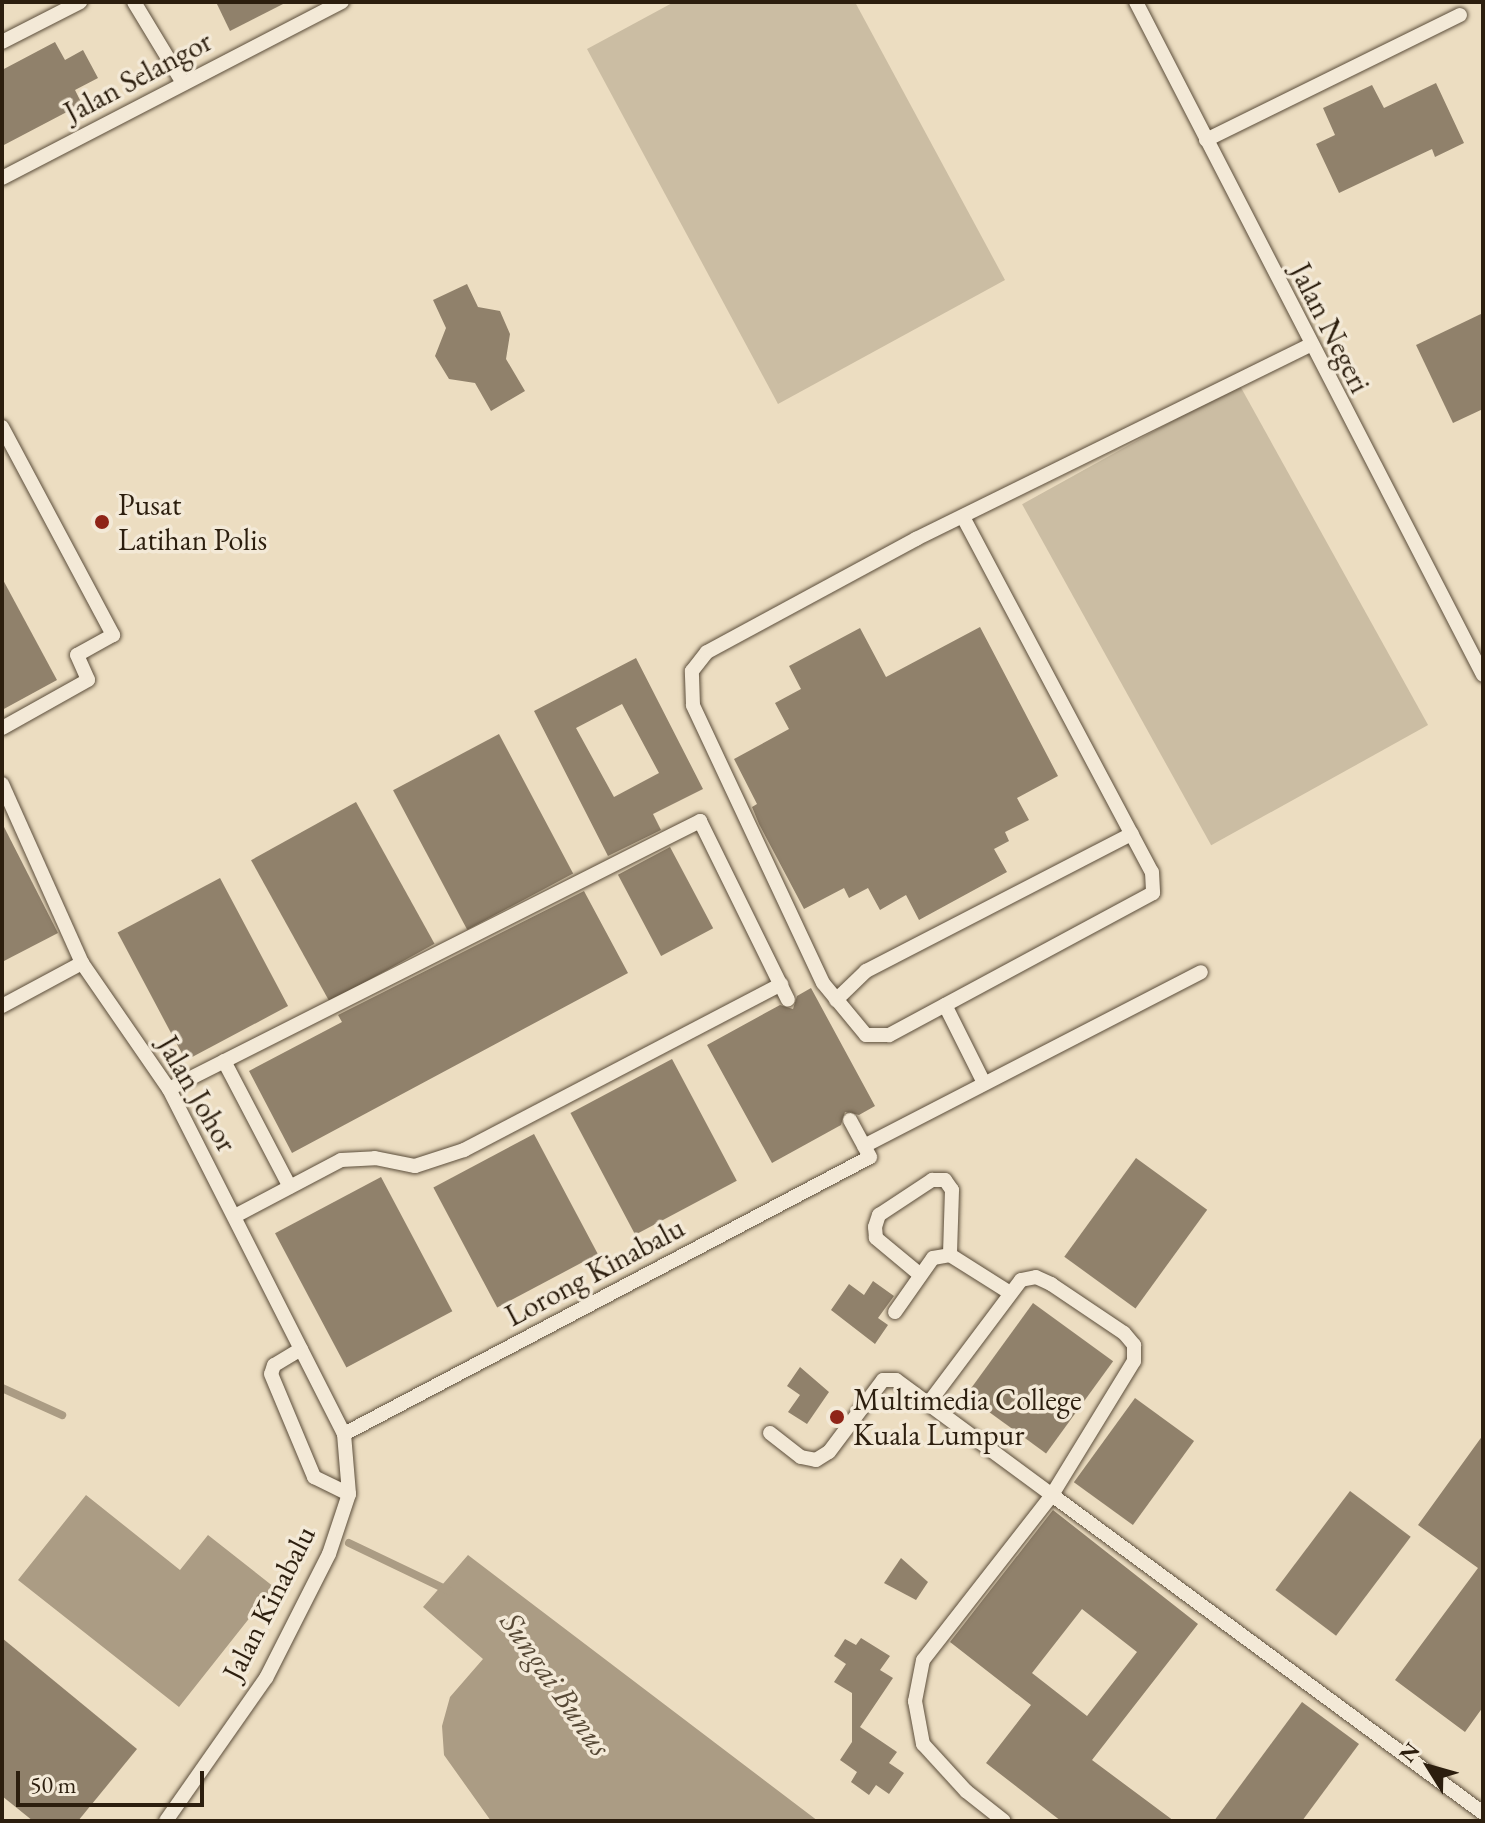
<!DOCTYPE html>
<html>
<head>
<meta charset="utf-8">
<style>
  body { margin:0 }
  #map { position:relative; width:1485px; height:1823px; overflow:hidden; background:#ecddc1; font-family:"EB Garamond",serif }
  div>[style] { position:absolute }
  .green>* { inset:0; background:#cbbda3; transform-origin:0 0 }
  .water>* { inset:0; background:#ab9c84 }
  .stream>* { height:8px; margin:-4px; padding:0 4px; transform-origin:4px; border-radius:4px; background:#ab9c84 }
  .building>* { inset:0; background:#90816b; transform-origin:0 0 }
  .roads { filter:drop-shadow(0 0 2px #5c4e3b) drop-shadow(0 0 2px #5c4e3b) }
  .service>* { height:14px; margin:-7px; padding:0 7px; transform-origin:7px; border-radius:7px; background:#f3e9d7 }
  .dots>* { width:22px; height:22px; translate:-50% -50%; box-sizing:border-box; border:4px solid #f3e9d7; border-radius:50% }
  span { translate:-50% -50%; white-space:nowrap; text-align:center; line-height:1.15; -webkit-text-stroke:7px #f3e9d7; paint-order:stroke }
  .street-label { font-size:30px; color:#2c1e0e }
  .poi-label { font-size:30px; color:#2c1e0e }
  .left { translate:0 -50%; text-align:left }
  .water-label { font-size:32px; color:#584a37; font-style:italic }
  .frame { position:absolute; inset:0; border:4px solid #2c1e0e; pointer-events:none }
  .north { position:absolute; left:1389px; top:1727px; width:80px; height:80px; -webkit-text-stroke:6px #f3e9d7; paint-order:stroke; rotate:307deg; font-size:22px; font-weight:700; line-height:32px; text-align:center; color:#2c1e0e }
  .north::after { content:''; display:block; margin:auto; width:28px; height:36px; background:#2c1e0e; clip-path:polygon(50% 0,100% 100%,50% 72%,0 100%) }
  .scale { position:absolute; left:16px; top:1771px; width:188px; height:36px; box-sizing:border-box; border:4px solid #2c1e0e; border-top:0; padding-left:10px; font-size:24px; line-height:28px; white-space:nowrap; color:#2c1e0e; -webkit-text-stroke:6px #f3e9d7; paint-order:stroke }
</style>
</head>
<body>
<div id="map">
  <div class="green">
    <i style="clip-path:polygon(674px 2px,855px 2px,1005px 280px,778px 404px,587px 49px)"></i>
    <i style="left:1239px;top:384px;width:390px;height:248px;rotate:61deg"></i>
  </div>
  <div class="water">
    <i style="clip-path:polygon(86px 1495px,180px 1570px,208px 1535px,274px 1587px,179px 1707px,18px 1580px)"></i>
    <i style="clip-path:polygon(468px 1555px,818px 1821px,491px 1821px,444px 1755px,442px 1726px,450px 1697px,483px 1659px,423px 1607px)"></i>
  </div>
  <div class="stream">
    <i style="left:2px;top:1388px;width:66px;rotate:24.2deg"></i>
    <i style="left:349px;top:1543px;width:111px;rotate:25.6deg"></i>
  </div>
  <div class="building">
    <i style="clip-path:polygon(216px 2px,287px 2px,230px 31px)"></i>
    <i style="clip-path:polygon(55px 42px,65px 60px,83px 50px,98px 78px,75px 90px,82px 104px,2px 146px,2px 70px)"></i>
    <i style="clip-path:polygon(1436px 83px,1464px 143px,1435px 157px,1432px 149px,1339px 193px,1316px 144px,1335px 135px,1323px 108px,1372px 85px,1384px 108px)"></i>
    <i style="clip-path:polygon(467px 284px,478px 307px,500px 311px,510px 334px,506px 359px,525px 391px,491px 411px,475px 383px,449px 379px,435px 356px,446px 328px,433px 300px)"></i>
    <i style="clip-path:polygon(1483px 313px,1483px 409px,1453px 423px,1416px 345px)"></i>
    <i style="clip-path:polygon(2px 578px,57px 680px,2px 710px)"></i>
    <i style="clip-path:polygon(980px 627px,1058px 776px,1017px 798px,1029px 820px,1005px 832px,1009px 841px,994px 849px,1007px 872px,919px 920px,906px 895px,880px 910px,868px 888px,849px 898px,844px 888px,804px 909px,759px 824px,752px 807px,757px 804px,734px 759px,789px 729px,775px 703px,801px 689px,789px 666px,860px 628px,886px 677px)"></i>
    <i style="clip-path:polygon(evenodd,636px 658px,703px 789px,653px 814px,661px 830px,608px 856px,534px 711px,636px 658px,622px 704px,659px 773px,614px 797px,576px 728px,622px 704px)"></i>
    <i style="left:499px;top:734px;width:158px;height:120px;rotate:62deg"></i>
    <i style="left:356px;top:802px;width:162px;height:120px;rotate:61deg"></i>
    <i style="clip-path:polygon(2px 823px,58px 933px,2px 962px)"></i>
    <i style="left:670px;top:847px;width:92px;height:59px;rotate:62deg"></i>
    <i style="left:220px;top:878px;width:145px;height:116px;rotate:62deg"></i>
    <i style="clip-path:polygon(584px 891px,628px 973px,292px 1153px,249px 1071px,342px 1022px,338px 1015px)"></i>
    <i style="clip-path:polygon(811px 988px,875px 1106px,859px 1115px,845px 1112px,841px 1125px,772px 1163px,707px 1045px,780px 1005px,793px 1009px,797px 996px)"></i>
    <i style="left:672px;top:1059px;width:138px;height:115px;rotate:62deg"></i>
    <i style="left:534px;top:1134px;width:136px;height:114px;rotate:62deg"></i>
    <i style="left:1136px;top:1158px;width:88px;height:122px;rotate:36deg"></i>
    <i style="left:381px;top:1177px;width:152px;height:120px;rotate:62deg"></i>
    <i style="clip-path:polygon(873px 1281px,894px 1296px,878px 1318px,888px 1325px,875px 1344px,831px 1310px,849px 1284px,864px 1295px)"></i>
    <i style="left:1033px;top:1303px;width:99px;height:114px;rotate:36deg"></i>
    <i style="clip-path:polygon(800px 1367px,829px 1392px,807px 1424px,788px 1412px,800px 1395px,787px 1386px)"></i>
    <i style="left:1135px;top:1398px;width:73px;height:104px;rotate:36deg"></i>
    <i style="clip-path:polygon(1483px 1435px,1483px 1707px,1465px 1732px,1395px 1680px,1478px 1568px,1418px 1525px)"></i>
    <i style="left:1350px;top:1491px;width:76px;height:124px;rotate:37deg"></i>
    <i style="clip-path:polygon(evenodd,1053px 1510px,1198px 1624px,1092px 1760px,1174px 1821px,1061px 1821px,986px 1763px,1031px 1705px,950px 1642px,1053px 1510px,1082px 1609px,1137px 1652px,1087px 1716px,1032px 1673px,1082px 1609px)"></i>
    <i style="clip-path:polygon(901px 1558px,928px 1582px,916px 1600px,884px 1583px)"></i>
    <i style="clip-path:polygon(2px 1638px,137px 1749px,78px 1821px,33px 1821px,2px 1796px)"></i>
    <i style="clip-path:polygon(861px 1638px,890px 1656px,880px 1670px,893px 1678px,860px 1727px,897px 1752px,889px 1763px,904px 1773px,889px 1794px,876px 1785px,869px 1795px,851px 1782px,857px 1772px,840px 1760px,852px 1742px,852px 1693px,834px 1682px,846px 1664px,834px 1656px,845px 1639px,856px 1645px)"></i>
    <i style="clip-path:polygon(1302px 1702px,1359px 1744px,1302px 1821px,1214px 1821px)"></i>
  </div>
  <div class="roads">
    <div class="service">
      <i style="left:134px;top:2px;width:95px;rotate:58.8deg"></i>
      <i style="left:1136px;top:2px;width:757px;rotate:62.72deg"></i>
      <i style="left:2px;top:42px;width:88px;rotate:-27.1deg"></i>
      <i style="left:1206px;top:140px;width:283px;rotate:-26.2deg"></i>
      <i style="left:2px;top:178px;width:383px;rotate:-27.4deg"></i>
      <i style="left:2px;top:427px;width:236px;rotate:61.9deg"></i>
      <i style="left:113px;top:635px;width:41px;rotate:150.9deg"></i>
      <i style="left:77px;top:655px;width:27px;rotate:66deg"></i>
      <i style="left:88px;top:680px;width:98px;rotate:150.8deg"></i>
      <i style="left:963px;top:517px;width:402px;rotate:62deg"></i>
      <i style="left:1152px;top:872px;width:21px;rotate:87deg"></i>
      <i style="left:1153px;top:893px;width:300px;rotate:151.7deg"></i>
      <i style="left:889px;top:1035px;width:23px;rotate:180deg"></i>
      <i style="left:866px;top:1035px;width:67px;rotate:-129.6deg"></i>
      <i style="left:823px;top:983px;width:307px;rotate:-115.1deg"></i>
      <i style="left:693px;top:705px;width:34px;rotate:-92deg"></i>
      <i style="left:692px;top:671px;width:24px;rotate:-52deg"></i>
      <i style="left:707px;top:652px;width:238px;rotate:-28.4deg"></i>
      <i style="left:916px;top:539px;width:439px;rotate:-26.2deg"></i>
      <i style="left:2px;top:784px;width:196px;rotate:65.9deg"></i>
      <i style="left:82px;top:963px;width:153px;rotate:55.4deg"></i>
      <i style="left:169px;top:1089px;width:387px;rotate:63.1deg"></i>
      <i style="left:344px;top:1434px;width:60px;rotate:85.2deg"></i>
      <i style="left:349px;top:1494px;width:63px;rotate:108.4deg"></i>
      <i style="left:329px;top:1554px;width:139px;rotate:116.9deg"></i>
      <i style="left:266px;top:1678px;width:174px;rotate:125deg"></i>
      <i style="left:836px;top:1000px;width:42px;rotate:-44deg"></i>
      <i style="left:866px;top:971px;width:299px;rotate:-27.3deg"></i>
      <i style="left:945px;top:1005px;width:87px;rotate:63.4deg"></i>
      <i style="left:2px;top:1006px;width:91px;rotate:-28.3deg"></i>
      <i style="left:224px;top:1061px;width:142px;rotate:62.4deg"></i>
      <i style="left:169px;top:1089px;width:595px;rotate:-26.78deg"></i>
      <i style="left:700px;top:821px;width:199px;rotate:63.8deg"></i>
      <i style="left:864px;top:1146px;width:379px;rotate:-27.3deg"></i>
      <i style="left:235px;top:1216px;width:120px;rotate:-27.8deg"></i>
      <i style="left:341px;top:1160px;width:34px;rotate:-3deg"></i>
      <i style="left:375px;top:1158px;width:41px;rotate:11.3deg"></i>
      <i style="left:415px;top:1166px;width:52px;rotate:-18.1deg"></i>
      <i style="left:464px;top:1150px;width:358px;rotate:-27.6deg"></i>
      <i style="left:918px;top:1273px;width:55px;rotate:-140.2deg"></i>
      <i style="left:876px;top:1238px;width:11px;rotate:-95deg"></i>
      <i style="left:875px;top:1227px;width:13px;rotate:-72deg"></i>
      <i style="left:879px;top:1215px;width:64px;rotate:-33.4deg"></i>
      <i style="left:932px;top:1180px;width:13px"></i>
      <i style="left:945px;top:1180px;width:12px;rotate:55deg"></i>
      <i style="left:952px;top:1190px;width:65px;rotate:91.8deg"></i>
      <i style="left:895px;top:1312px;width:66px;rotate:-54.9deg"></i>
      <i style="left:933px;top:1258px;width:17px;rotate:-10deg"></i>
      <i style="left:950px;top:1255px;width:71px;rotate:32.3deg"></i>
      <i style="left:301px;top:1349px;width:31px;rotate:149deg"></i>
      <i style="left:274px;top:1365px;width:9px;rotate:108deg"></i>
      <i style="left:271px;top:1374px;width:112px;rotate:67.3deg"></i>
      <i style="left:314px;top:1477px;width:39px;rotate:26deg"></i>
      <i style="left:928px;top:1404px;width:155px;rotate:-53.1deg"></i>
      <i style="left:1021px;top:1280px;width:15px;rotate:-11deg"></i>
      <i style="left:1036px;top:1277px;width:17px;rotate:25deg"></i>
      <i style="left:1051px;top:1284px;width:88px;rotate:33.9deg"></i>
      <i style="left:1124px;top:1333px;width:16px;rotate:50deg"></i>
      <i style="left:1134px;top:1345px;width:16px;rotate:90deg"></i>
      <i style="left:1134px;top:1361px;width:157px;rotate:121.5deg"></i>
      <i style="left:1052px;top:1495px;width:536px;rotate:36.42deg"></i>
      <i style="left:770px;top:1433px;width:39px;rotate:38deg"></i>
      <i style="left:801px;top:1457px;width:15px;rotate:11deg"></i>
      <i style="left:816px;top:1460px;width:15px;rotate:-32deg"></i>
      <i style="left:829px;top:1452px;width:90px;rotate:-53.1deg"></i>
      <i style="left:883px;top:1380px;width:13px"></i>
      <i style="left:896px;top:1380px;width:194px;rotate:36.4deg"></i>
      <i style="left:1052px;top:1495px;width:209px;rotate:128deg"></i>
      <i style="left:923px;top:1660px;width:42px;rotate:101deg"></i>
      <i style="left:915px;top:1701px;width:44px;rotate:79.5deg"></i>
      <i style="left:923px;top:1744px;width:64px;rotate:47.5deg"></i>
      <i style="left:966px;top:1791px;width:48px;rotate:38.3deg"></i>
      <i style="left:344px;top:1434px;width:594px;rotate:-27.77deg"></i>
      <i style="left:870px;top:1157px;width:42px;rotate:-118.4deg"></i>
    </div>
  </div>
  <div class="dots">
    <i style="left:102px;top:522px;background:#8f2418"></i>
    <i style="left:837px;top:1417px;background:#8f2418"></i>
  </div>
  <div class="street-label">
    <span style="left:138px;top:77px;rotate:-28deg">Jalan Selangor</span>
    <span style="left:1330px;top:328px;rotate:63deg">Jalan Negeri</span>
    <span style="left:197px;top:1094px;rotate:60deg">Jalan Johor</span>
    <span style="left:595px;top:1272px;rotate:-28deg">Lorong Kinabalu</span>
    <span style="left:269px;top:1603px;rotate:-63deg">Jalan Kinabalu</span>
  </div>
  <div class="poi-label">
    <span class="left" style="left:118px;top:522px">Pusat<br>Latihan Polis</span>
    <span class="left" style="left:853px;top:1417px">Multimedia College<br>Kuala Lumpur</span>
  </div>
  <div class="water-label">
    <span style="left:556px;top:1684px;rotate:55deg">Sungai Bunus</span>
  </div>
  <div class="frame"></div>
  <div class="north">N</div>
  <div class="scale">50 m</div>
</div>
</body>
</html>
